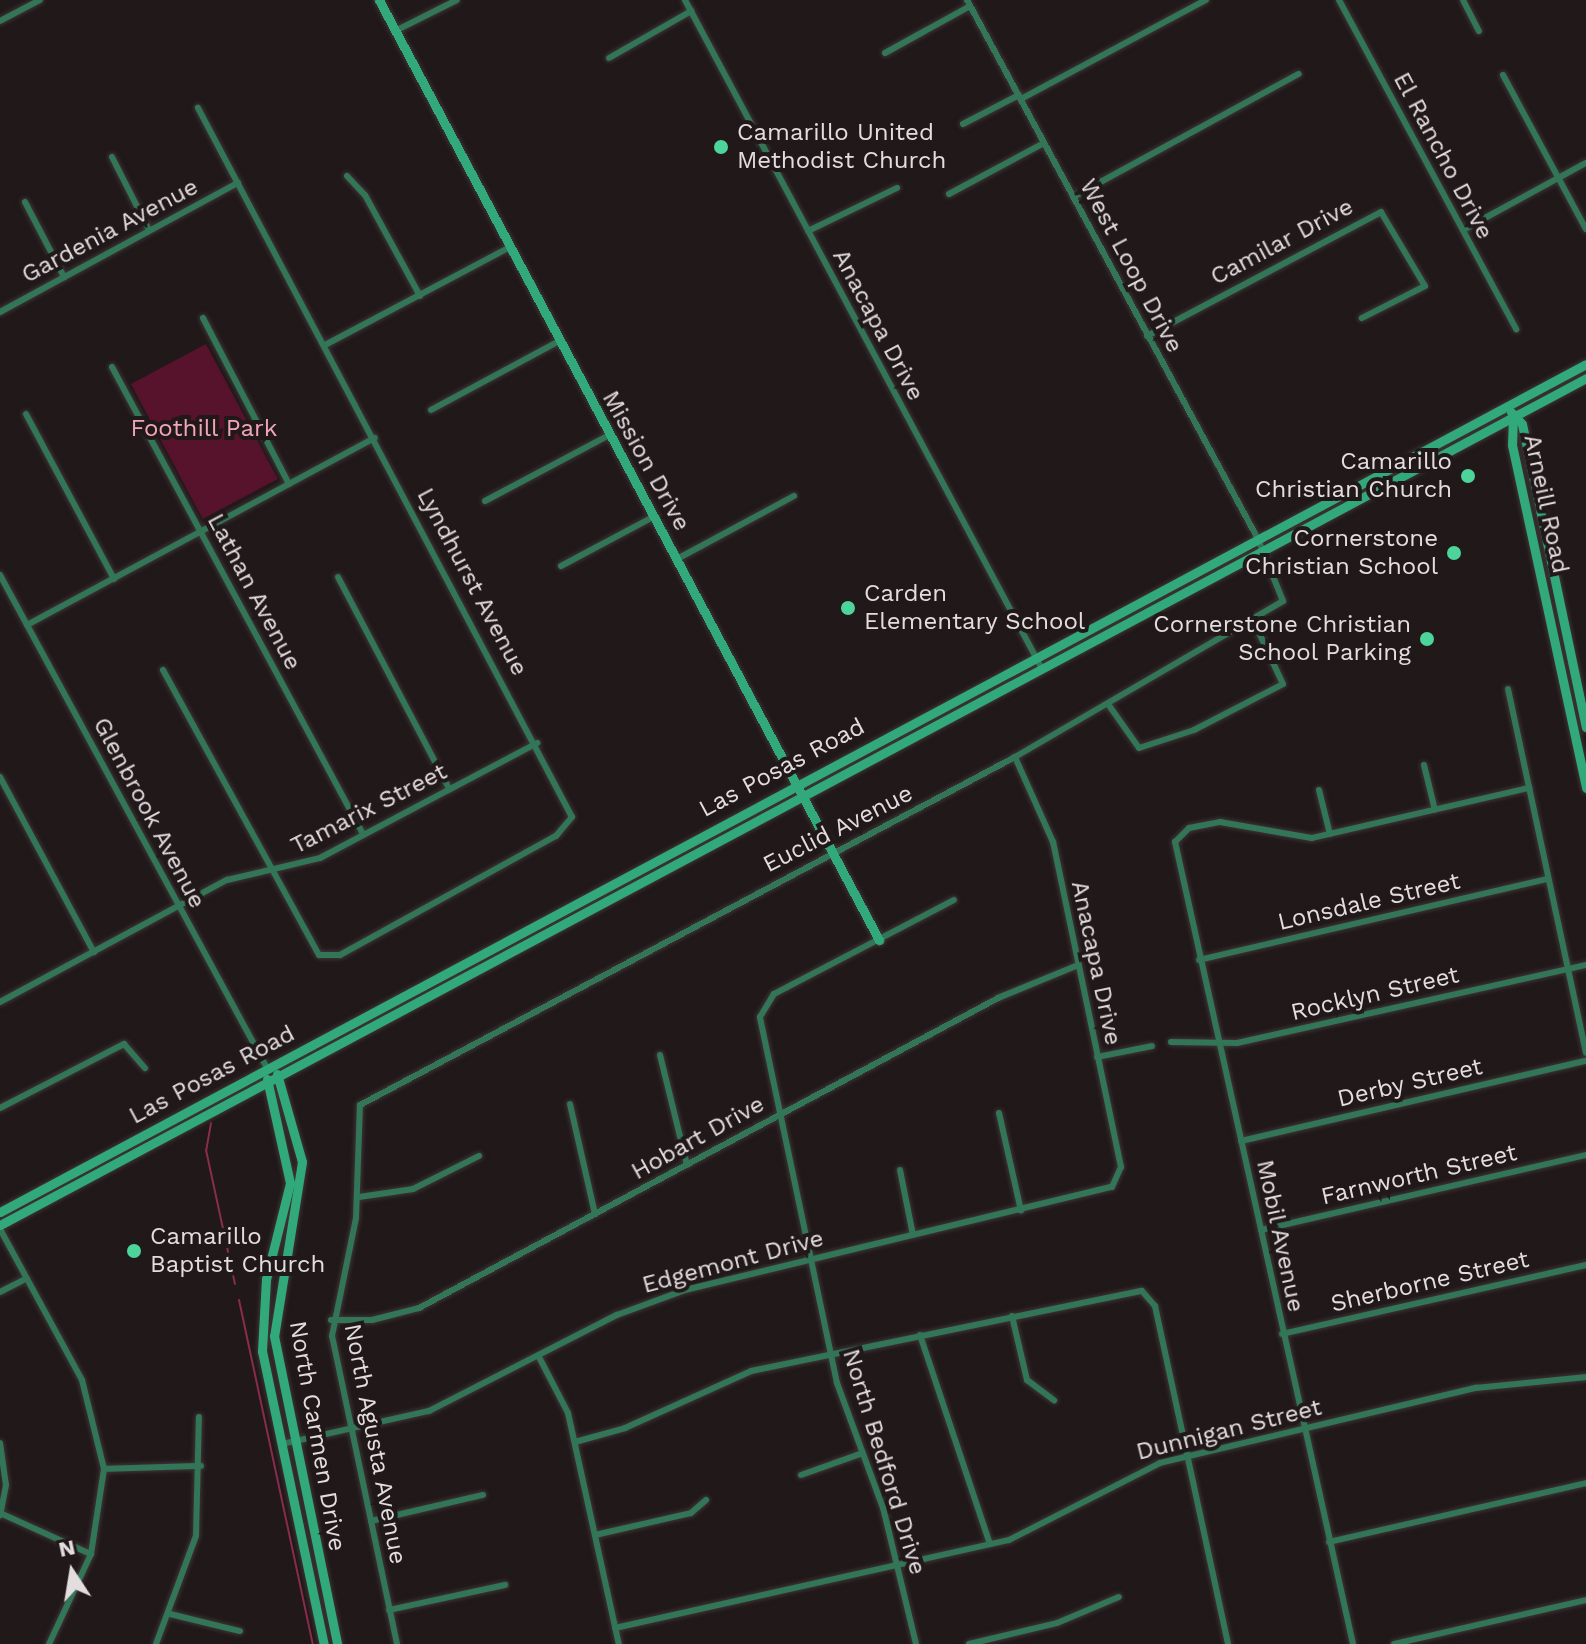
<!DOCTYPE html>
<html>
<head>
<meta charset="utf-8">
<style>
  body { margin:0 }
  #map { position:relative; width:1586px; height:1644px; overflow:hidden; background:#21181a; font-family:"Work Sans",sans-serif }
  div>[style] { position:absolute }
  .green>* { inset:0; background:#57132b; transform-origin:0 0 }
  .stream>* { height:2px; margin:-1px; padding:0 1px; transform-origin:1px; border-radius:1px; background:#892d4c }
  .roads { filter:drop-shadow(0 0 2px #3c3436) drop-shadow(0 0 2px #3c3436) }
  .street>* { height:6px; margin:-3px; padding:0 3px; transform-origin:3px; border-radius:3px; background:#327557 }
  .secondary>* { height:9px; margin:-4.5px; padding:0 4.5px; transform-origin:4.5px; border-radius:4.5px; background:#32a97a }
  .dots>* { width:22px; height:22px; translate:-50% -50%; box-sizing:border-box; border:4px solid #21181a; border-radius:50% }
  span { translate:-50% -50%; white-space:nowrap; text-align:center; line-height:1.15; -webkit-text-stroke:8px #21181a; paint-order:stroke }
  .poi-label { font-size:24px; color:#e4dddf }
  .left { translate:0 -50%; text-align:left }
  .right { translate:-100% -50%; text-align:right }
  .street-label { font-size:24px; color:#e4dddf }
  .park-label { font-size:24px; color:#f3a5b8 }
  .north { position:absolute; left:32px; top:1532px; width:80px; height:80px; -webkit-text-stroke:6px #21181a; paint-order:stroke; rotate:348deg; font-size:22px; font-weight:700; line-height:32px; text-align:center; color:#e4dddf }
  .north::after { content:''; display:block; margin:auto; width:28px; height:36px; background:#e4dddf; clip-path:polygon(50% 0,100% 100%,50% 72%,0 100%) }
</style>
</head>
<body>
<div id="map">
  <div class="green">
    <i style="left:206px;top:344px;width:153px;height:85px;rotate:62deg"></i>
  </div>
  <div class="stream">
    <i style="left:211px;top:1123px;width:27px;rotate:100deg"></i>
    <i style="left:206px;top:1150px;width:137px;rotate:77.8deg"></i>
    <i style="left:239px;top:1300px;width:352px;rotate:77.9deg"></i>
  </div>
  <div class="roads">
    <div class="street">
      <i style="left:685px;top:0;width:756px;rotate:61.91deg"></i>
      <i style="left:1339px;top:0;width:374px;rotate:61.7deg"></i>
      <i style="left:1463px;top:0;width:35px;rotate:63deg"></i>
      <i style="left:0;top:21px;width:45px;rotate:-27.7deg"></i>
      <i style="left:395px;top:31px;width:69px;rotate:-26.6deg"></i>
      <i style="left:885px;top:53px;width:97px;rotate:-28.9deg"></i>
      <i style="left:609px;top:58px;width:95px;rotate:-29.8deg"></i>
      <i style="left:1503px;top:75px;width:175px;rotate:61.7deg"></i>
      <i style="left:1021px;top:99px;width:210px;rotate:-28.2deg"></i>
      <i style="left:963px;top:124px;width:63px;rotate:-27.4deg"></i>
      <i style="left:112px;top:157px;width:82px;rotate:63.1deg"></i>
      <i style="left:347px;top:176px;width:26px;rotate:47deg"></i>
      <i style="left:365px;top:195px;width:115px;rotate:61.4deg"></i>
      <i style="left:949px;top:194px;width:108px;rotate:-28.2deg"></i>
      <i style="left:1073px;top:197px;width:257px;rotate:-28.6deg"></i>
      <i style="left:25px;top:202px;width:85px;rotate:62.5deg"></i>
      <i style="left:1463px;top:230px;width:140px;rotate:-28.6deg"></i>
      <i style="left:808px;top:231px;width:99px;rotate:-25.8deg"></i>
      <i style="left:0;top:312px;width:271px;rotate:-28.5deg"></i>
      <i style="left:203px;top:318px;width:187px;rotate:62.6deg"></i>
      <i style="left:1147px;top:336px;width:265px;rotate:-27.9deg"></i>
      <i style="left:1381px;top:212px;width:86px;rotate:59.3deg"></i>
      <i style="left:1425px;top:286px;width:71px;rotate:153.1deg"></i>
      <i style="left:325px;top:345px;width:207px;rotate:-27.9deg"></i>
      <i style="left:112px;top:367px;width:530px;rotate:61.74deg"></i>
      <i style="left:431px;top:410px;width:145px;rotate:-28.3deg"></i>
      <i style="left:26px;top:414px;width:187px;rotate:61.9deg"></i>
      <i style="left:485px;top:501px;width:140px;rotate:-28deg"></i>
      <i style="left:677px;top:559px;width:133px;rotate:-28.3deg"></i>
      <i style="left:561px;top:566px;width:104px;rotate:-28deg"></i>
      <i style="left:0;top:575px;width:561px;rotate:61.56deg"></i>
      <i style="left:338px;top:577px;width:238px;rotate:62.3deg"></i>
      <i style="left:27px;top:625px;width:395px;rotate:-28.3deg"></i>
      <i style="left:163px;top:670px;width:325px;rotate:61.3deg"></i>
      <i style="left:319px;top:955px;width:21px"></i>
      <i style="left:340px;top:955px;width:247px;rotate:-28.9deg"></i>
      <i style="left:556px;top:836px;width:25px;rotate:-50deg"></i>
      <i style="left:572px;top:817px;width:802px;rotate:-117.81deg"></i>
      <i style="left:1508px;top:689px;width:372px;rotate:77.9deg"></i>
      <i style="left:1108px;top:704px;width:54px;rotate:54.8deg"></i>
      <i style="left:1139px;top:748px;width:58px;rotate:-18.1deg"></i>
      <i style="left:1194px;top:730px;width:100px;rotate:-27.3deg"></i>
      <i style="left:1283px;top:684px;width:68px;rotate:-115.1deg"></i>
      <i style="left:1424px;top:765px;width:46px;rotate:76.3deg"></i>
      <i style="left:0;top:777px;width:199px;rotate:61.8deg"></i>
      <i style="left:1319px;top:790px;width:45px;rotate:76deg"></i>
      <i style="left:1199px;top:960px;width:357px;rotate:-13.1deg"></i>
      <i style="left:0;top:1002px;width:258px;rotate:-28.3deg"></i>
      <i style="left:227px;top:880px;width:96px;rotate:-13.3deg"></i>
      <i style="left:320px;top:858px;width:246px;rotate:-27.9deg"></i>
      <i style="left:1171px;top:1042px;width:66px;rotate:0.9deg"></i>
      <i style="left:1237px;top:1043px;width:358px;rotate:-12.6deg"></i>
      <i style="left:660px;top:1055px;width:113px;rotate:76.2deg"></i>
      <i style="left:1097px;top:1057px;width:56px;rotate:-11.3deg"></i>
      <i style="left:570px;top:1104px;width:113px;rotate:77.2deg"></i>
      <i style="left:0;top:1108px;width:140px;rotate:-27.3deg"></i>
      <i style="left:124px;top:1044px;width:32px;rotate:49deg"></i>
      <i style="left:999px;top:1113px;width:100px;rotate:77.3deg"></i>
      <i style="left:1241px;top:1141px;width:354px;rotate:-13.1deg"></i>
      <i style="left:900px;top:1170px;width:66px;rotate:78.7deg"></i>
      <i style="left:359px;top:1197px;width:55px;rotate:-8.4deg"></i>
      <i style="left:413px;top:1189px;width:74px;rotate:-26.6deg"></i>
      <i style="left:0;top:1229px;width:172px;rotate:61.5deg"></i>
      <i style="left:82px;top:1380px;width:92px;rotate:76.1deg"></i>
      <i style="left:104px;top:1469px;width:86px;rotate:98.7deg"></i>
      <i style="left:91px;top:1554px;width:99px;rotate:115deg"></i>
      <i style="left:1261px;top:1230px;width:334px;rotate:-13deg"></i>
      <i style="left:0;top:1292px;width:30px;rotate:-27deg"></i>
      <i style="left:1012px;top:1316px;width:66px;rotate:76.8deg"></i>
      <i style="left:1027px;top:1380px;width:34px;rotate:37deg"></i>
      <i style="left:331px;top:1320px;width:41px"></i>
      <i style="left:372px;top:1320px;width:49px;rotate:-14.3deg"></i>
      <i style="left:419px;top:1308px;width:657px;rotate:-28.16deg"></i>
      <i style="left:998px;top:998px;width:87px;rotate:-22.4deg"></i>
      <i style="left:1282px;top:1334px;width:312px;rotate:-12.8deg"></i>
      <i style="left:920px;top:1335px;width:220px;rotate:71.5deg"></i>
      <i style="left:539px;top:1357px;width:63px;rotate:62.6deg"></i>
      <i style="left:568px;top:1413px;width:237px;rotate:77.6deg"></i>
      <i style="left:575px;top:1442px;width:52px;rotate:-15.6deg"></i>
      <i style="left:625px;top:1428px;width:138px;rotate:-24.3deg"></i>
      <i style="left:751px;top:1371px;width:399px;rotate:-11.6deg"></i>
      <i style="left:1142px;top:1291px;width:20px;rotate:49deg"></i>
      <i style="left:1155px;top:1306px;width:346px;rotate:77.8deg"></i>
      <i style="left:0;top:1443px;width:42px;rotate:81.9deg"></i>
      <i style="left:6px;top:1485px;width:31px;rotate:101deg"></i>
      <i style="left:282px;top:1444px;width:151px;rotate:-12.7deg"></i>
      <i style="left:429px;top:1411px;width:211px;rotate:-27.1deg"></i>
      <i style="left:617px;top:1315px;width:72px;rotate:-20.2deg"></i>
      <i style="left:685px;top:1290px;width:439px;rotate:-13.6deg"></i>
      <i style="left:1112px;top:1187px;width:22px;rotate:-66deg"></i>
      <i style="left:1121px;top:1167px;width:332px;rotate:-101.8deg"></i>
      <i style="left:1053px;top:842px;width:93px;rotate:-114.1deg"></i>
      <i style="left:104px;top:1469px;width:97px;rotate:-1.8deg"></i>
      <i style="left:801px;top:1475px;width:63px;rotate:-19.6deg"></i>
      <i style="left:0;top:1513px;width:100px;rotate:24.3deg"></i>
      <i style="left:371px;top:1521px;width:115px;rotate:-13.1deg"></i>
      <i style="left:595px;top:1535px;width:98px;rotate:-12.9deg"></i>
      <i style="left:691px;top:1513px;width:20px;rotate:-41deg"></i>
      <i style="left:1329px;top:1542px;width:264px;rotate:-12.9deg"></i>
      <i style="left:389px;top:1610px;width:119px;rotate:-12.2deg"></i>
      <i style="left:170px;top:1614px;width:72px;rotate:13.7deg"></i>
      <i style="left:615px;top:1628px;width:404px;rotate:-12.6deg"></i>
      <i style="left:1009px;top:1540px;width:169px;rotate:-27deg"></i>
      <i style="left:1160px;top:1463px;width:325px;rotate:-13.4deg"></i>
      <i style="left:1476px;top:1388px;width:111px;rotate:-5.7deg"></i>
      <i style="left:156px;top:1644px;width:115px;rotate:-69.7deg"></i>
      <i style="left:196px;top:1536px;width:119px;rotate:-88.6deg"></i>
      <i style="left:397px;top:1644px;width:315px;rotate:-101.9deg"></i>
      <i style="left:332px;top:1336px;width:120px;rotate:-78.5deg"></i>
      <i style="left:356px;top:1218px;width:113px;rotate:-88deg"></i>
      <i style="left:360px;top:1105px;width:742px;rotate:-27.98deg"></i>
      <i style="left:1015px;top:757px;width:310px;rotate:-30.2deg"></i>
      <i style="left:1283px;top:601px;width:67px;rotate:-112deg"></i>
      <i style="left:1258px;top:539px;width:613px;rotate:-118.36deg"></i>
      <i style="left:916px;top:1644px;width:140px;rotate:-103.6deg"></i>
      <i style="left:883px;top:1508px;width:133px;rotate:-110.2deg"></i>
      <i style="left:837px;top:1383px;width:374px;rotate:-101.9deg"></i>
      <i style="left:760px;top:1017px;width:27px;rotate:-59deg"></i>
      <i style="left:774px;top:994px;width:203px;rotate:-27.6deg"></i>
      <i style="left:969px;top:1644px;width:90px;rotate:-13.4deg"></i>
      <i style="left:1057px;top:1623px;width:67px;rotate:-22.8deg"></i>
      <i style="left:1353px;top:1644px;width:822px;rotate:-102.51deg"></i>
      <i style="left:1175px;top:842px;width:20px;rotate:-45deg"></i>
      <i style="left:1189px;top:828px;width:32px;rotate:-11deg"></i>
      <i style="left:1220px;top:822px;width:93px;rotate:9.9deg"></i>
      <i style="left:1312px;top:838px;width:223px;rotate:-13deg"></i>
      <i style="left:1394px;top:1644px;width:197px;rotate:-12.9deg"></i>
    </div>
    <div class="secondary">
      <i style="left:379px;top:0;width:1065px;rotate:61.99deg"></i>
      <i style="left:1511px;top:412px;width:16px;rotate:47deg"></i>
      <i style="left:1522px;top:424px;width:310px;rotate:78.1deg"></i>
      <i style="left:1513px;top:417px;width:28px;rotate:92deg"></i>
      <i style="left:1512px;top:445px;width:351px;rotate:77.8deg"></i>
      <i style="left:277px;top:1074px;width:91px;rotate:74.1deg"></i>
      <i style="left:302px;top:1162px;width:176px;rotate:99.1deg"></i>
      <i style="left:274px;top:1336px;width:314px;rotate:78.4deg"></i>
      <i style="left:267px;top:1079px;width:107px;rotate:77.5deg"></i>
      <i style="left:290px;top:1183px;width:99px;rotate:104deg"></i>
      <i style="left:266px;top:1279px;width:72px;rotate:93.2deg"></i>
      <i style="left:262px;top:1351px;width:299px;rotate:78.1deg"></i>
      <i style="left:0;top:1212px;width:1798px;rotate:-28.13deg"></i>
      <i style="left:0;top:1225px;width:1798px;rotate:-28.1deg"></i>
    </div>
  </div>
  <div class="dots">
    <i style="left:721px;top:147px;background:#4cd49b"></i>
    <i style="left:1468px;top:476px;background:#4cd49b"></i>
    <i style="left:1454px;top:553px;background:#4cd49b"></i>
    <i style="left:848px;top:608px;background:#4cd49b"></i>
    <i style="left:1427px;top:639px;background:#4cd49b"></i>
    <i style="left:134px;top:1251px;background:#4cd49b"></i>
  </div>
  <div class="poi-label">
    <span class="left" style="left:737px;top:147px">Camarillo United<br>Methodist Church</span>
    <span class="right" style="left:1452px;top:476px">Camarillo<br>Christian Church</span>
    <span class="right" style="left:1438px;top:553px">Cornerstone<br>Christian School</span>
    <span class="left" style="left:864px;top:608px">Carden<br>Elementary School</span>
    <span class="right" style="left:1411px;top:639px">Cornerstone Christian<br>School Parking</span>
    <span class="left" style="left:150px;top:1251px">Camarillo<br>Baptist Church</span>
  </div>
  <div class="street-label">
    <span style="left:1443px;top:156px;rotate:62deg">El Rancho Drive</span>
    <span style="left:110px;top:231px;rotate:-28deg">Gardenia Avenue</span>
    <span style="left:1282px;top:242px;rotate:-28deg">Camilar Drive</span>
    <span style="left:1131px;top:266px;rotate:62deg">West Loop Drive</span>
    <span style="left:878px;top:325px;rotate:62deg">Anacapa Drive</span>
    <span style="left:646px;top:461px;rotate:61deg">Mission Drive</span>
    <span style="left:1546px;top:504px;rotate:78deg">Arneill Road</span>
    <span style="left:472px;top:582px;rotate:62deg">Lyndhurst Avenue</span>
    <span style="left:254px;top:592px;rotate:62deg">Lathan Avenue</span>
    <span style="left:782px;top:768px;rotate:-28deg">Las Posas Road</span>
    <span style="left:369px;top:809px;rotate:-27deg">Tamarix Street</span>
    <span style="left:149px;top:813px;rotate:62deg">Glenbrook Avenue</span>
    <span style="left:838px;top:829px;rotate:-27deg">Euclid Avenue</span>
    <span style="left:1369px;top:902px;rotate:-13deg">Lonsdale Street</span>
    <span style="left:1096px;top:963px;rotate:78deg">Anacapa Drive</span>
    <span style="left:1375px;top:994px;rotate:-13deg">Rocklyn Street</span>
    <span style="left:212px;top:1075px;rotate:-28deg">Las Posas Road</span>
    <span style="left:1410px;top:1083px;rotate:-13deg">Derby Street</span>
    <span style="left:698px;top:1138px;rotate:-29deg">Hobart Drive</span>
    <span style="left:1419px;top:1175px;rotate:-13deg">Farnworth Street</span>
    <span style="left:1280px;top:1236px;rotate:78deg">Mobil Avenue</span>
    <span style="left:733px;top:1262px;rotate:-15deg">Edgemont Drive</span>
    <span style="left:1430px;top:1282px;rotate:-13deg">Sherborne Street</span>
    <span style="left:1229px;top:1430px;rotate:-14deg">Dunnigan Street</span>
    <span style="left:317px;top:1436px;rotate:80deg">North Carmen Drive</span>
    <span style="left:375px;top:1444px;rotate:79deg">North Agusta Avenue</span>
    <span style="left:884px;top:1462px;rotate:73deg">North Bedford Drive</span>
  </div>
  <div class="park-label">
    <span style="left:204px;top:429px">Foothill Park</span>
  </div>
  <div class="north">N</div>
</div>
</body>
</html>
